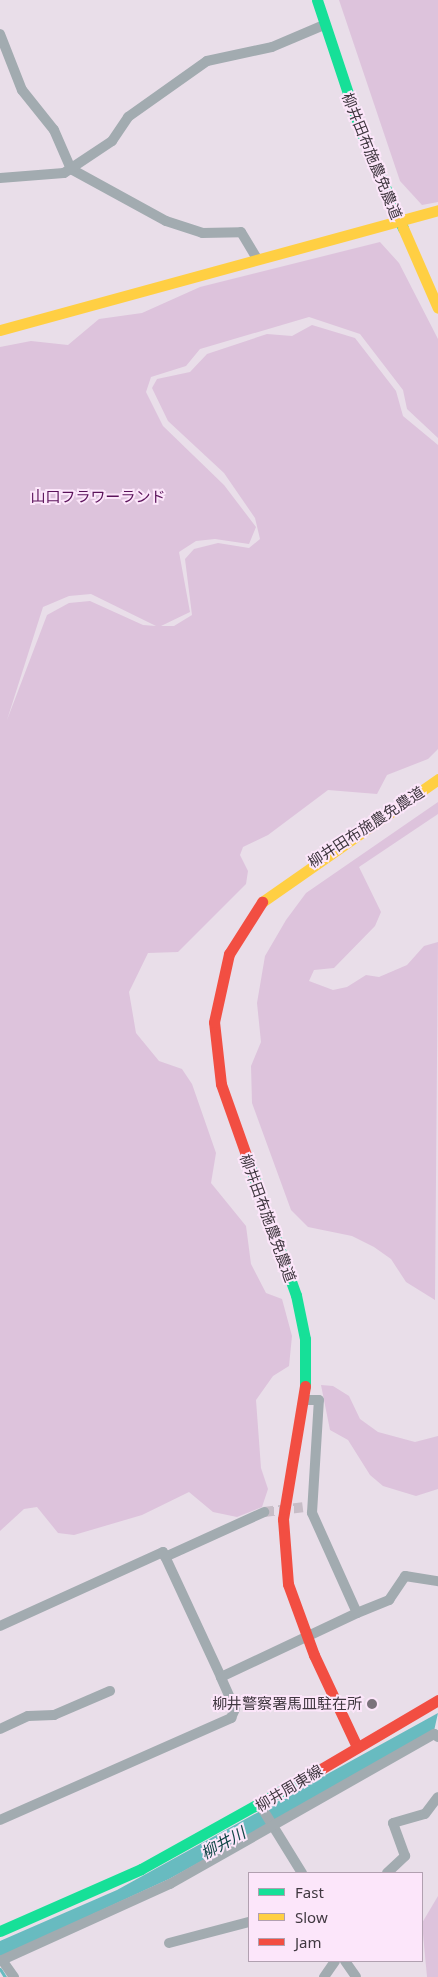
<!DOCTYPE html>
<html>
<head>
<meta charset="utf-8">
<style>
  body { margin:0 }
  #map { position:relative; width:438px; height:1977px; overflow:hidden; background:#e9dee9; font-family:"Noto Sans","Noto Sans JP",sans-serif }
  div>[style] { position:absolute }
  .green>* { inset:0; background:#ddc3dc }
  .water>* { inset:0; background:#68bbc0 }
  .stream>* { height:3px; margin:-1.5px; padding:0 1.5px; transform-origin:1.5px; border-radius:1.5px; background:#68bbc0 }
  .street-tunnel>* { height:10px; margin-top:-5px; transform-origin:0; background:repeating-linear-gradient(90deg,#c7bdc7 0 10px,transparent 0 15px) }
  .street>* { height:10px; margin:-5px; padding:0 5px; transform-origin:5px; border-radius:5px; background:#a2abb0 }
  .fast>* { height:11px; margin:-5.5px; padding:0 5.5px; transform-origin:5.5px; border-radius:5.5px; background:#16e098 }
  .slow>* { height:11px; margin:-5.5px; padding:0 5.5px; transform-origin:5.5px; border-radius:5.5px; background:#ffcf43 }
  .jam>* { height:11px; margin:-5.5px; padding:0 5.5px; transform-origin:5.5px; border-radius:5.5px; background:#f24e42 }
  .dots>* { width:14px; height:14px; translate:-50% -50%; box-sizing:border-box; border:2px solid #fce6fa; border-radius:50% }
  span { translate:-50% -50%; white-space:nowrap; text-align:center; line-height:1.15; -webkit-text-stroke:4px #fce6fa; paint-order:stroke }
  .street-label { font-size:15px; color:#403840 }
  .park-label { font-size:15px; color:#5a125a }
  .poi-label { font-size:15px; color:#403840 }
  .right { translate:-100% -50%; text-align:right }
  .water-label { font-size:16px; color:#124748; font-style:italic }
  .legend { position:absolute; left:248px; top:1872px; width:175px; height:90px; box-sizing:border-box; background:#fce6fa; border:1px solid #b1a0b0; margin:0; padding:6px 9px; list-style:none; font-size:15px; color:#403840 }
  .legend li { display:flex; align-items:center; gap:10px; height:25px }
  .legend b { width:25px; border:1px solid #b1a0b0 }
</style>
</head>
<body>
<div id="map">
  <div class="green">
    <i style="clip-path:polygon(339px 0,438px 0,438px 202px,422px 205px,400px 181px)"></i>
    <i style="clip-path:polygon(evenodd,380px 242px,399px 263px,438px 339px,438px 438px,407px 409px,403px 390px,360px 334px,309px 317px,200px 349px,186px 366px,151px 377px,146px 392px,163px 426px,224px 485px,256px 527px,249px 544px,215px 539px,196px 541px,179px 552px,190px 612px,161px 626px,174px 626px,192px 615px,185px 559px,194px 549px,218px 543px,249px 548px,260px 539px,255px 518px,224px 473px,168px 421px,152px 388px,157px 379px,190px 372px,207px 354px,267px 334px,292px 336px,312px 325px,355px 338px,396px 391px,403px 416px,438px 445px,438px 749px,428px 759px,387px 775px,377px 794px,328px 790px,268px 835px,243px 847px,240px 855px,248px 871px,246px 884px,178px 952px,148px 953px,129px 992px,136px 1033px,159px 1061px,182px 1069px,192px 1084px,216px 1153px,211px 1183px,246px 1226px,251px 1264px,266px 1293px,282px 1299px,292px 1336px,289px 1366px,273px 1376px,256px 1400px,261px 1468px,268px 1489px,262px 1507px,237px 1517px,213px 1512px,189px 1492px,142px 1515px,74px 1535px,58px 1533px,37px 1507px,24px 1509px,0 1531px,0 347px,31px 341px,68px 345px,99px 319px,142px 313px,200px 287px,380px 242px,91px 594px,156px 626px,143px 625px,90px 601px,69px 603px,47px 615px,7px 720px,43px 607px,69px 596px,91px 594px)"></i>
    <i style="clip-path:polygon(438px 802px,438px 814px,359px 867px,381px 912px,375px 926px,334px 968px,314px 970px,309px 981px,333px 990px,347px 987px,366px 975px,379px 977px,407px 965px,424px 946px,438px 942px,435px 1300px,406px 1282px,391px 1259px,374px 1247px,352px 1236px,308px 1227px,291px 1210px,252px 1103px,251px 1066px,261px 1042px,257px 1003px,265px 956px,286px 920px,306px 893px)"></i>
    <i style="clip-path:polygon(321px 1385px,333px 1386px,349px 1396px,360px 1419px,378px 1432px,415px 1442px,438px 1436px,438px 1489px,416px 1496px,383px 1486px,370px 1475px,348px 1440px,330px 1430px)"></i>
    <i style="clip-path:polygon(438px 1896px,438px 1977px,427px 1977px,422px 1923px)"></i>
  </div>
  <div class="water">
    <i style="clip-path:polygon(438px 1713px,434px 1731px,325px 1794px,169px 1879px,0 1957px,0 1941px,117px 1890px)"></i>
  </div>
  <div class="stream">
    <i style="left:0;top:1969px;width:9px;rotate:58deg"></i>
  </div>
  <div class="street-tunnel">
    <i style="left:264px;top:1512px;width:39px;rotate:-7deg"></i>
  </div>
  <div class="street">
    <i style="left:0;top:34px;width:60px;rotate:68.6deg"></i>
    <i style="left:22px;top:90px;width:51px;rotate:51.3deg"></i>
    <i style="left:54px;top:130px;width:43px;rotate:66.4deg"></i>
    <i style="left:71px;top:169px;width:108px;rotate:28.7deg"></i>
    <i style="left:166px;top:221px;width:38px;rotate:18deg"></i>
    <i style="left:202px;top:233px;width:39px;rotate:-1deg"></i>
    <i style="left:241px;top:232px;width:31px;rotate:59deg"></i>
    <i style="left:0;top:178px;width:64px;rotate:-4.5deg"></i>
    <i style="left:64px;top:173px;width:58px;rotate:-33.7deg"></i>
    <i style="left:112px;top:141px;width:29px;rotate:-56deg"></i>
    <i style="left:128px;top:117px;width:97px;rotate:-35.3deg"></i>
    <i style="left:207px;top:61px;width:66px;rotate:-12.2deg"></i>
    <i style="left:272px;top:47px;width:56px;rotate:-22.9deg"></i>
    <i style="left:165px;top:1557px;width:109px;rotate:-24.4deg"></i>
    <i style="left:357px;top:1613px;width:35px;rotate:-22deg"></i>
    <i style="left:389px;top:1600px;width:29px;rotate:-56deg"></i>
    <i style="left:405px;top:1576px;width:33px;rotate:9deg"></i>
    <i style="left:0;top:1626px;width:179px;rotate:-24.4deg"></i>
    <i style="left:163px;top:1552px;width:138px;rotate:65.1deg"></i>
    <i style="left:0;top:1729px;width:31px;rotate:-25deg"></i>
    <i style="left:28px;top:1716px;width:26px;rotate:-2deg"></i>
    <i style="left:54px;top:1715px;width:61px;rotate:-23.2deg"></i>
    <i style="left:260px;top:1805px;width:80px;rotate:58.3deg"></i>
    <i style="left:0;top:1820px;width:253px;rotate:-23.8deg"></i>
    <i style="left:231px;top:1718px;width:10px;rotate:-66deg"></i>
    <i style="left:235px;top:1709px;width:35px;rotate:-114deg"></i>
    <i style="left:221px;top:1677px;width:150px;rotate:-25.2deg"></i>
    <i style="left:357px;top:1613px;width:110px;rotate:-114.2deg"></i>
    <i style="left:312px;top:1513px;width:113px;rotate:-86.5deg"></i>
    <i style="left:319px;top:1400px;width:14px;rotate:180deg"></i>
    <i style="left:387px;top:1873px;width:25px;rotate:-43deg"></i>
    <i style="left:405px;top:1856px;width:35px;rotate:-110deg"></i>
    <i style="left:393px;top:1823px;width:33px;rotate:-16deg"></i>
    <i style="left:425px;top:1814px;width:21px;rotate:-53deg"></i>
    <i style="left:169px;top:1943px;width:83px;rotate:-14.7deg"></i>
    <i style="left:2px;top:1960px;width:21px;rotate:55deg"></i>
    <i style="left:0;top:1961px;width:187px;rotate:-24.4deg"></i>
    <i style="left:170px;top:1884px;width:304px;rotate:-29.6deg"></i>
    <i style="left:434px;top:1734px;width:5px;rotate:37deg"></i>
    <i style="left:345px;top:1961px;width:19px;rotate:55deg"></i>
    <i style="left:324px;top:1977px;width:19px;rotate:-55deg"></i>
  </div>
  <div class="fast">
    <i style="left:317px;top:0;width:139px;rotate:71.6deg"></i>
    <i style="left:361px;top:132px;width:105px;rotate:66.4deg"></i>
    <i style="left:250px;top:1166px;width:137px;rotate:70.4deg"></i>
    <i style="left:296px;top:1295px;width:45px;rotate:78.4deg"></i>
    <i style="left:305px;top:1339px;width:47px;rotate:90deg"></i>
    <i style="left:0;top:1931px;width:154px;rotate:-23.7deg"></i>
    <i style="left:141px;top:1869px;width:206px;rotate:-29.1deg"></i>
  </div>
  <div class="slow">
    <i style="left:403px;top:228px;width:87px;rotate:66.4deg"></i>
    <i style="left:0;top:330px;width:454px;rotate:-15.3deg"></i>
    <i style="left:262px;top:902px;width:215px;rotate:-34.9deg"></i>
  </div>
  <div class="jam">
    <i style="left:250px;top:1166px;width:87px;rotate:-109.5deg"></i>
    <i style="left:221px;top:1084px;width:62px;rotate:-96.4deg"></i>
    <i style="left:214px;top:1022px;width:70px;rotate:-77.6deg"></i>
    <i style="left:229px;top:954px;width:62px;rotate:-57.6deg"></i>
    <i style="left:305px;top:1386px;width:135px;rotate:99.4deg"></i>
    <i style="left:283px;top:1519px;width:65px;rotate:85.6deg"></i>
    <i style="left:288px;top:1584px;width:76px;rotate:69.9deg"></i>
    <i style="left:314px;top:1655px;width:102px;rotate:64.9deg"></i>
    <i style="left:321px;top:1769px;width:136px;rotate:-30.5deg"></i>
  </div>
  <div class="dots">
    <i style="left:372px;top:1704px;background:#7b727b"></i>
  </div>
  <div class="street-label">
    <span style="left:372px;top:156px;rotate:68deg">柳井田布施農免農道</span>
    <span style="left:366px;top:827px;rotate:-33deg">柳井田布施農免農道</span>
    <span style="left:268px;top:1218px;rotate:70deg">柳井田布施農免農道</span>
    <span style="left:289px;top:1788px;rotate:-31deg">柳井周東線</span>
  </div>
  <div class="park-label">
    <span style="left:98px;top:497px">山口フラワーランド</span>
  </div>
  <div class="poi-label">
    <span class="right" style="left:362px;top:1704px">柳井警察署馬皿駐在所</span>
  </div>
  <div class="water-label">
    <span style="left:223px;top:1843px;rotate:-29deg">柳井川</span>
  </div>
  <ul class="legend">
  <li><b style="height:6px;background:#16e098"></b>Fast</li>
  <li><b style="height:6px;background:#ffcf43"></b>Slow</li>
  <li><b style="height:6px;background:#f24e42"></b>Jam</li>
  </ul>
</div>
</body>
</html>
